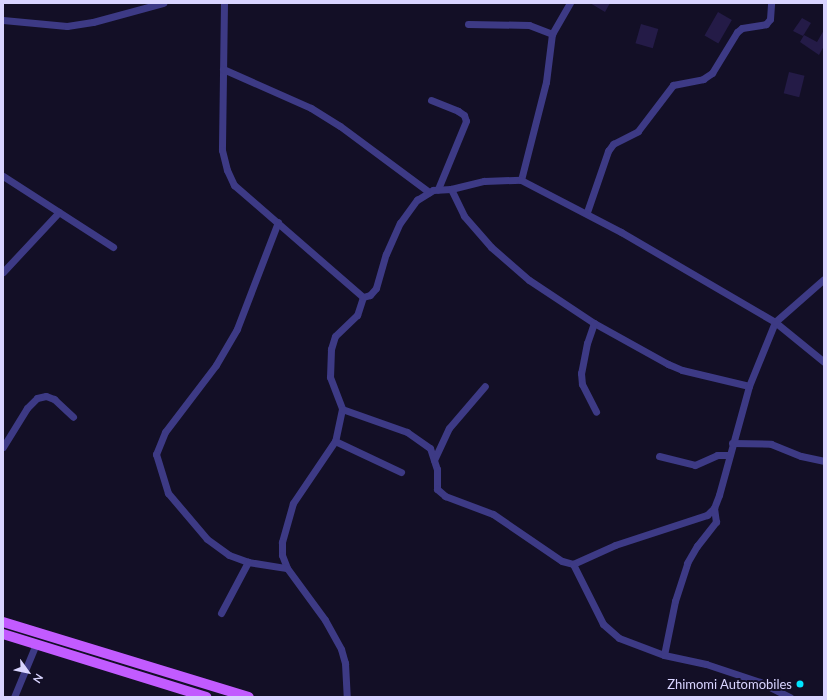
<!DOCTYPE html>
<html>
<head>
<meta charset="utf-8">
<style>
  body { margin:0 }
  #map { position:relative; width:827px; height:700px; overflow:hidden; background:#130f26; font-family:Lato,sans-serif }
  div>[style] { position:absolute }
  .building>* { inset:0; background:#241b47; transform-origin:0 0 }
  .minor>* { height:7px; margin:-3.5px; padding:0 3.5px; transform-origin:3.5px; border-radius:3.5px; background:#3d3a85 }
  .primary>* { height:10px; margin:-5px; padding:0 5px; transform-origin:5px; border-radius:5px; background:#c25bff }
  .dots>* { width:11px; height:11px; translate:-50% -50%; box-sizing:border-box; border:2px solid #130f26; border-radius:50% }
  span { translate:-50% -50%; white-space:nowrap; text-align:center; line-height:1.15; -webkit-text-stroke:4px #130f26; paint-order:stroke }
  .poi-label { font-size:13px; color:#d9d4ff }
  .right { translate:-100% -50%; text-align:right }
  .frame { position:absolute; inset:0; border:4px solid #d9d4ff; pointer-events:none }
  .north { position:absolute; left:8px; top:652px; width:40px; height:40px; -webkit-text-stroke:3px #130f26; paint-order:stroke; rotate:123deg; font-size:11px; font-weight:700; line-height:16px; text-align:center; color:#d9d4ff }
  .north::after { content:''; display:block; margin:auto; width:14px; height:18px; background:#d9d4ff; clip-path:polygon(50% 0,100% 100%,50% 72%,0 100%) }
</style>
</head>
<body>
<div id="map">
  <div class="building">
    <i style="clip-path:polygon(590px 3px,610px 3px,605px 12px)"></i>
    <i style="left:718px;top:12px;width:16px;height:27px;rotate:30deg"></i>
    <i style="clip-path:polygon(802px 18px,811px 23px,803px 36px,793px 31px)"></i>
    <i style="left:641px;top:24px;width:18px;height:20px;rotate:16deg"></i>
    <i style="clip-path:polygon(824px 30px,824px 46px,819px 55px,800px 42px,804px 35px,817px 42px)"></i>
    <i style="left:789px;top:72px;width:16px;height:22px;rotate:14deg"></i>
  </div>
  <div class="minor">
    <i style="left:224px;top:3px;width:147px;rotate:90.8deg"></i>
    <i style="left:222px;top:150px;width:21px;rotate:76deg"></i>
    <i style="left:227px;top:170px;width:17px;rotate:65deg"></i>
    <i style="left:234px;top:185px;width:171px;rotate:41deg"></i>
    <i style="left:363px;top:297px;width:19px;rotate:108deg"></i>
    <i style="left:357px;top:315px;width:30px;rotate:136deg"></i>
    <i style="left:335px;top:336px;width:14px;rotate:107deg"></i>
    <i style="left:331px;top:349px;width:28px;rotate:92deg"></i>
    <i style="left:330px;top:377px;width:34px;rotate:69deg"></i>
    <i style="left:342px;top:409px;width:33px;rotate:102deg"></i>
    <i style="left:335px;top:441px;width:75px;rotate:124.1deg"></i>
    <i style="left:293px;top:503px;width:41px;rotate:105.8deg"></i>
    <i style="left:282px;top:542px;width:13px;rotate:90deg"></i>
    <i style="left:282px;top:555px;width:14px;rotate:69deg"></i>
    <i style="left:287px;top:568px;width:64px;rotate:53.8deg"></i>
    <i style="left:325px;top:620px;width:33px;rotate:61deg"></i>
    <i style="left:341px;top:649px;width:15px;rotate:74deg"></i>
    <i style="left:345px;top:663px;width:34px;rotate:87deg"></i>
    <i style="left:3px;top:20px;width:64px;rotate:5.4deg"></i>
    <i style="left:67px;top:26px;width:26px;rotate:-9deg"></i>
    <i style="left:93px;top:22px;width:73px;rotate:-15.2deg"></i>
    <i style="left:468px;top:24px;width:61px;rotate:0.9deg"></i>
    <i style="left:529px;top:25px;width:25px;rotate:21deg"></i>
    <i style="left:223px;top:69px;width:96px;rotate:23.9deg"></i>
    <i style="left:311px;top:108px;width:34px;rotate:32deg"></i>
    <i style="left:340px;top:126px;width:111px;rotate:36.6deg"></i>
    <i style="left:431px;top:100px;width:29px;rotate:22deg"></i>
    <i style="left:458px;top:111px;width:7px;rotate:34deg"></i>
    <i style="left:464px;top:115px;width:6px;rotate:72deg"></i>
    <i style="left:466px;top:121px;width:74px;rotate:112.4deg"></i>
    <i style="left:3px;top:176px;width:131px;rotate:32.8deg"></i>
    <i style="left:521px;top:180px;width:101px;rotate:-75.7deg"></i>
    <i style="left:546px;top:82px;width:48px;rotate:-82.9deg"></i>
    <i style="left:552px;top:34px;width:36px;rotate:-60deg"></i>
    <i style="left:451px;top:189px;width:30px;rotate:64deg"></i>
    <i style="left:464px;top:216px;width:41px;rotate:48.9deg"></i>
    <i style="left:491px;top:247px;width:50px;rotate:41deg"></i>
    <i style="left:529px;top:280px;width:78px;rotate:33.5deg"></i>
    <i style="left:594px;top:323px;width:85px;rotate:29deg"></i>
    <i style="left:668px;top:364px;width:15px;rotate:23deg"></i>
    <i style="left:682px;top:370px;width:69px;rotate:13.4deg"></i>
    <i style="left:749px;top:386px;width:69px;rotate:-67.9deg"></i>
    <i style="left:775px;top:322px;width:63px;rotate:39.2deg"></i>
    <i style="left:587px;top:212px;width:65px;rotate:-71deg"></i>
    <i style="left:608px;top:151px;width:9px;rotate:-54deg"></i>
    <i style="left:613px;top:144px;width:28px;rotate:-27deg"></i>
    <i style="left:638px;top:131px;width:58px;rotate:-52.7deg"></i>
    <i style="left:673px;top:85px;width:31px;rotate:-11deg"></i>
    <i style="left:703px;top:79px;width:11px;rotate:-34deg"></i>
    <i style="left:712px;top:73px;width:48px;rotate:-58.6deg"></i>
    <i style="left:737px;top:32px;width:6px;rotate:-39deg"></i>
    <i style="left:742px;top:28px;width:24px;rotate:-9deg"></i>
    <i style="left:766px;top:24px;width:6px;rotate:-51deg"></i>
    <i style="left:770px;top:19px;width:16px;rotate:-86deg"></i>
    <i style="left:278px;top:222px;width:115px;rotate:111deg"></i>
    <i style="left:237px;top:329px;width:42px;rotate:120.3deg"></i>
    <i style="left:216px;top:365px;width:84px;rotate:127.3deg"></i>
    <i style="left:165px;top:432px;width:24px;rotate:112deg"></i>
    <i style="left:156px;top:454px;width:41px;rotate:72.9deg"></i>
    <i style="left:168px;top:493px;width:60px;rotate:49.7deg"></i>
    <i style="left:207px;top:539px;width:27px;rotate:36deg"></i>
    <i style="left:229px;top:555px;width:20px;rotate:20deg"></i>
    <i style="left:248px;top:562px;width:39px;rotate:9deg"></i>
    <i style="left:3px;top:272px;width:82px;rotate:-47deg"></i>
    <i style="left:363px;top:297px;width:7px;rotate:-16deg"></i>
    <i style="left:370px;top:295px;width:9px;rotate:-49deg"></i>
    <i style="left:376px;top:288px;width:35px;rotate:-74deg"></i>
    <i style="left:386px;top:254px;width:34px;rotate:-66deg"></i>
    <i style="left:400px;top:223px;width:29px;rotate:-54deg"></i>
    <i style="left:417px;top:200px;width:19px;rotate:-32deg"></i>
    <i style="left:433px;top:190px;width:18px;rotate:-3deg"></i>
    <i style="left:451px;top:189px;width:34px;rotate:-14deg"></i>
    <i style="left:484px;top:181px;width:37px;rotate:-2deg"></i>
    <i style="left:521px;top:180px;width:113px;rotate:27.5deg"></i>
    <i style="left:621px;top:232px;width:178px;rotate:30.3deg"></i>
    <i style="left:775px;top:322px;width:65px;rotate:-41.3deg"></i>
    <i style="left:594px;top:323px;width:21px;rotate:109deg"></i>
    <i style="left:587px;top:343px;width:31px;rotate:101deg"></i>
    <i style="left:581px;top:373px;width:11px;rotate:85deg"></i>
    <i style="left:582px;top:384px;width:31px;rotate:63deg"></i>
    <i style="left:342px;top:409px;width:69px;rotate:19.5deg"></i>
    <i style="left:407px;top:432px;width:28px;rotate:35deg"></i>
    <i style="left:430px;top:448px;width:22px;rotate:72deg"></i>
    <i style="left:437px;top:469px;width:20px;rotate:90deg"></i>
    <i style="left:437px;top:489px;width:11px;rotate:41deg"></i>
    <i style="left:445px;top:496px;width:51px;rotate:20.6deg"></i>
    <i style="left:493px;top:514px;width:83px;rotate:34.3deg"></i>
    <i style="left:562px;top:561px;width:11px;rotate:15deg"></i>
    <i style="left:573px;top:564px;width:46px;rotate:-24.3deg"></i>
    <i style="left:615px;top:545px;width:97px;rotate:-18.1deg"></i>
    <i style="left:707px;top:515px;width:10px;rotate:-45deg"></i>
    <i style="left:714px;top:508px;width:14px;rotate:-69deg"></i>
    <i style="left:719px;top:495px;width:113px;rotate:-74.6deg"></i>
    <i style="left:335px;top:441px;width:73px;rotate:25.2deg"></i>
    <i style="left:732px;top:443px;width:39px;rotate:1deg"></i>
    <i style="left:771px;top:444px;width:32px;rotate:22deg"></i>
    <i style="left:801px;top:456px;width:24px;rotate:12deg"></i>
    <i style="left:3px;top:447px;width:46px;rotate:-58.4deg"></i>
    <i style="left:27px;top:408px;width:14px;rotate:-45deg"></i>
    <i style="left:37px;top:398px;width:9px;rotate:-13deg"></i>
    <i style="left:46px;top:396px;width:9px;rotate:21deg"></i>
    <i style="left:54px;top:399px;width:26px;rotate:43deg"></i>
    <i style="left:659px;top:456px;width:37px;rotate:14deg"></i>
    <i style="left:695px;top:465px;width:24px;rotate:-24deg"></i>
    <i style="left:717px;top:455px;width:12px"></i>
    <i style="left:434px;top:460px;width:35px;rotate:-65deg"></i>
    <i style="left:449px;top:428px;width:55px;rotate:-49.4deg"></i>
    <i style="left:573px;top:564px;width:67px;rotate:63.4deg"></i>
    <i style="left:603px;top:624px;width:21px;rotate:41deg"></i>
    <i style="left:619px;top:638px;width:48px;rotate:20.7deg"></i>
    <i style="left:664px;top:655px;width:43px;rotate:12.1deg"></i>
    <i style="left:706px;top:664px;width:57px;rotate:18.4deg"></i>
    <i style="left:760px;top:682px;width:34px;rotate:27deg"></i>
    <i style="left:221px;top:613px;width:58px;rotate:-62.1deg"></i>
    <i style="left:664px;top:655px;width:55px;rotate:-78.5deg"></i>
    <i style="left:675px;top:601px;width:40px;rotate:-72deg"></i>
    <i style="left:687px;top:563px;width:20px;rotate:-60deg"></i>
    <i style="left:697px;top:546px;width:31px;rotate:-52deg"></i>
    <i style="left:716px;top:522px;width:14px;rotate:-98deg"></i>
    <i style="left:14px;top:697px;width:57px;rotate:-67.5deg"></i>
  </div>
  <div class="primary">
    <i style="left:3px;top:622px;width:257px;rotate:17deg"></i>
    <i style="left:3px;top:634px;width:213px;rotate:17.2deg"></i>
  </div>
  <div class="dots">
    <i style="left:800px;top:684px;background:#00e5ff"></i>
  </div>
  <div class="poi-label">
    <span class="right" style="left:792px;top:684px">Zhimomi Automobiles</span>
  </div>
  <div class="frame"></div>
  <div class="north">N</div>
</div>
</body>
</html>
